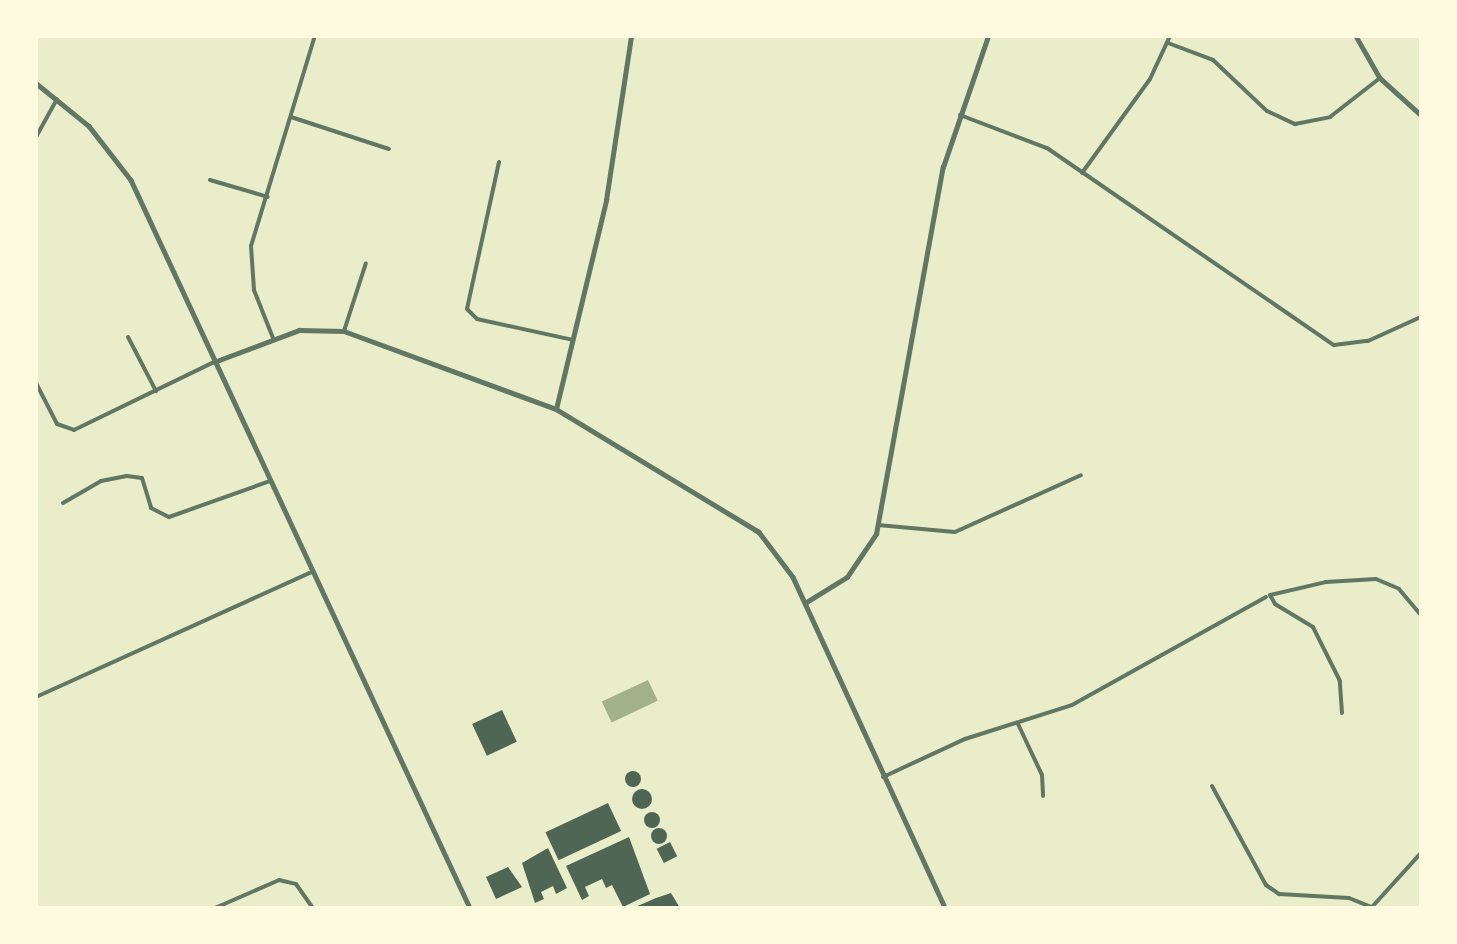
<!DOCTYPE html>
<html>
<head>
<meta charset="utf-8">
<style>
  body { margin:0 }
  #map { position:relative; width:1457px; height:944px; overflow:hidden; background:#e9edc9; font-family:"Titillium Web",sans-serif }
  div>[style] { position:absolute }
  .water>* { inset:0; background:#a3b18a; transform-origin:0 0 }
  .building>* { inset:0; background:#4f6655; transform-origin:0 0 }
  .round { border-radius:50% }
  .minor>* { height:4px; margin:-2px; padding:0 2px; transform-origin:2px; border-radius:2px; background:#617663 }
  .tertiary>* { height:4.5px; margin:-2.25px; padding:0 2.25px; transform-origin:2.25px; border-radius:2.25px; background:#617663 }
  span { translate:-50% -50%; white-space:nowrap; text-align:center; line-height:1.15; -webkit-text-stroke:6px #fefae0; paint-order:stroke }
  .frame { position:absolute; inset:0; border:38px solid #fefae0; pointer-events:none }
</style>
</head>
<body>
<div id="map">
  <div class="water">
    <i style="left:648px;top:680px;width:23px;height:51px;rotate:65deg"></i>
  </div>
  <div class="building">
    <i style="left:502px;top:710px;width:35px;height:33px;rotate:65deg"></i>
    <i class="round" style="left:625px;top:771px;width:16px;height:16px"></i>
    <i class="round" style="left:632px;top:789px;width:20px;height:20px"></i>
    <i style="left:608px;top:803px;width:31px;height:69px;rotate:65deg"></i>
    <i class="round" style="left:644px;top:812px;width:16px;height:16px"></i>
    <i class="round" style="left:651px;top:828px;width:16px;height:16px"></i>
    <i style="clip-path:polygon(629px 837px,650px 894px,623px 907px,612px 885px,606px 888px,602px 879px,585px 887px,589px 896px,582px 900px,566px 866px)"></i>
    <i style="left:670px;top:842px;width:16px;height:15px;rotate:63deg"></i>
    <i style="clip-path:polygon(548px 848px,567px 888px,556px 894px,553px 886px,541px 892px,544px 899px,535px 903px,522px 863px)"></i>
    <i style="clip-path:polygon(508px 867px,522px 887px,496px 899px,486px 877px)"></i>
    <i style="clip-path:polygon(671px 893px,680px 908px,633px 908px,656px 898px)"></i>
  </div>
  <div class="minor">
    <i style="left:1168px;top:43px;width:48px;rotate:20.7deg"></i>
    <i style="left:1213px;top:60px;width:74px;rotate:43.4deg"></i>
    <i style="left:1267px;top:111px;width:31px;rotate:25deg"></i>
    <i style="left:1295px;top:124px;width:36px;rotate:-11deg"></i>
    <i style="left:1330px;top:117px;width:63px;rotate:-38deg"></i>
    <i style="left:960px;top:115px;width:93px;rotate:20.8deg"></i>
    <i style="left:1047px;top:148px;width:348px;rotate:34.5deg"></i>
    <i style="left:1334px;top:345px;width:34px;rotate:-7deg"></i>
    <i style="left:1368px;top:341px;width:58px;rotate:-24.4deg"></i>
    <i style="left:291px;top:117px;width:103px;rotate:18.1deg"></i>
    <i style="left:36px;top:137px;width:43px;rotate:-61.1deg"></i>
    <i style="left:499px;top:162px;width:150px;rotate:102.3deg"></i>
    <i style="left:467px;top:309px;width:14px;rotate:45deg"></i>
    <i style="left:477px;top:319px;width:98px;rotate:12.3deg"></i>
    <i style="left:1082px;top:173px;width:116px;rotate:-54.1deg"></i>
    <i style="left:1150px;top:79px;width:47px;rotate:-65.1deg"></i>
    <i style="left:210px;top:180px;width:60px;rotate:16.3deg"></i>
    <i style="left:344px;top:331px;width:71px;rotate:-72.1deg"></i>
    <i style="left:128px;top:337px;width:61px;rotate:62.6deg"></i>
    <i style="left:273px;top:338px;width:52px;rotate:-111.6deg"></i>
    <i style="left:254px;top:290px;width:44px;rotate:-93.9deg"></i>
    <i style="left:251px;top:246px;width:220px;rotate:-73.1deg"></i>
    <i style="left:36px;top:383px;width:46px;rotate:62.9deg"></i>
    <i style="left:57px;top:424px;width:18px;rotate:19deg"></i>
    <i style="left:74px;top:430px;width:156px;rotate:-25.9deg"></i>
    <i style="left:63px;top:503px;width:44px;rotate:-30.1deg"></i>
    <i style="left:101px;top:481px;width:26px;rotate:-11deg"></i>
    <i style="left:127px;top:476px;width:15px;rotate:8deg"></i>
    <i style="left:142px;top:478px;width:31px;rotate:73deg"></i>
    <i style="left:151px;top:508px;width:20px;rotate:27deg"></i>
    <i style="left:169px;top:517px;width:107px;rotate:-19.6deg"></i>
    <i style="left:878px;top:525px;width:77px;rotate:5.2deg"></i>
    <i style="left:955px;top:532px;width:138px;rotate:-24.3deg"></i>
    <i style="left:36px;top:697px;width:303px;rotate:-24.4deg"></i>
    <i style="left:1342px;top:713px;width:32px;rotate:-94deg"></i>
    <i style="left:1340px;top:681px;width:60px;rotate:-116.6deg"></i>
    <i style="left:1313px;top:627px;width:44px;rotate:-148.8deg"></i>
    <i style="left:1275px;top:604px;width:10px;rotate:-119deg"></i>
    <i style="left:1270px;top:595px;width:57px;rotate:-13.1deg"></i>
    <i style="left:1326px;top:582px;width:50px;rotate:-3.4deg"></i>
    <i style="left:1376px;top:579px;width:25px;rotate:23deg"></i>
    <i style="left:1399px;top:589px;width:34px;rotate:50deg"></i>
    <i style="left:1018px;top:724px;width:56px;rotate:64.8deg"></i>
    <i style="left:1042px;top:775px;width:21px;rotate:87deg"></i>
    <i style="left:883px;top:777px;width:90px;rotate:-24.9deg"></i>
    <i style="left:965px;top:739px;width:112px;rotate:-17.6deg"></i>
    <i style="left:1072px;top:705px;width:222px;rotate:-29.1deg"></i>
    <i style="left:1212px;top:786px;width:113px;rotate:61.4deg"></i>
    <i style="left:1266px;top:885px;width:16px;rotate:35deg"></i>
    <i style="left:1279px;top:894px;width:70px;rotate:3.3deg"></i>
    <i style="left:1349px;top:898px;width:27px;rotate:22deg"></i>
    <i style="left:1372px;top:907px;width:73px;rotate:-47.8deg"></i>
    <i style="left:215px;top:908px;width:70px;rotate:-23.6deg"></i>
    <i style="left:279px;top:880px;width:17px;rotate:13deg"></i>
    <i style="left:296px;top:884px;width:29px;rotate:55deg"></i>
  </div>
  <div class="tertiary">
    <i style="left:1356px;top:36px;width:48px;rotate:60.3deg"></i>
    <i style="left:1380px;top:78px;width:55px;rotate:42.1deg"></i>
    <i style="left:36px;top:83px;width:68px;rotate:39.1deg"></i>
    <i style="left:89px;top:126px;width:68px;rotate:52.1deg"></i>
    <i style="left:131px;top:180px;width:803px;rotate:65.03deg"></i>
    <i style="left:214px;top:362px;width:91px;rotate:-20.6deg"></i>
    <i style="left:299px;top:330px;width:45px;rotate:1.3deg"></i>
    <i style="left:344px;top:331px;width:226px;rotate:20.2deg"></i>
    <i style="left:556px;top:409px;width:237px;rotate:31.2deg"></i>
    <i style="left:759px;top:532px;width:56px;rotate:52.9deg"></i>
    <i style="left:793px;top:577px;width:364px;rotate:65.3deg"></i>
    <i style="left:556px;top:409px;width:215px;rotate:-76.5deg"></i>
    <i style="left:606px;top:200px;width:166px;rotate:-81.3deg"></i>
    <i style="left:805px;top:603px;width:49px;rotate:-31.8deg"></i>
    <i style="left:847px;top:577px;width:52px;rotate:-56deg"></i>
    <i style="left:876px;top:534px;width:373px;rotate:-79.7deg"></i>
    <i style="left:943px;top:167px;width:139px;rotate:-71deg"></i>
  </div>
  <div class="frame"></div>
</div>
</body>
</html>
